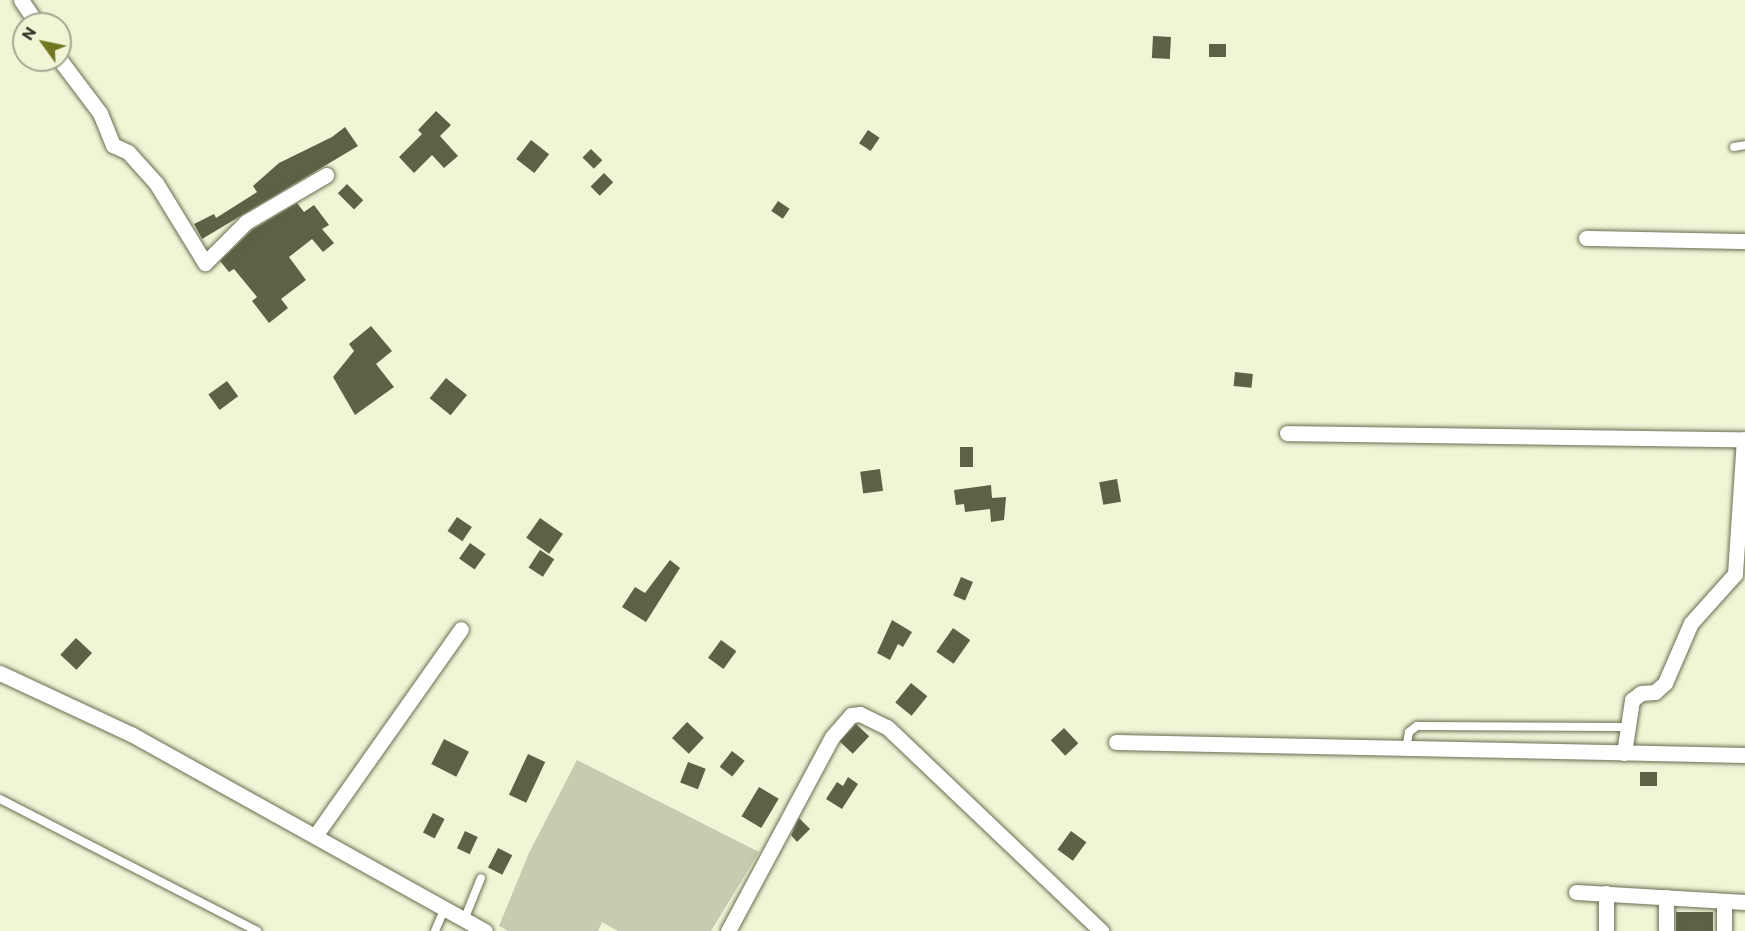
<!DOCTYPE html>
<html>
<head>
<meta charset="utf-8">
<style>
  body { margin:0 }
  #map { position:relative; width:1745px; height:931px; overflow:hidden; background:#f1f5d6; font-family:Commissioner,sans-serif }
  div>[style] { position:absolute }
  .green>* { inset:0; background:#c7cbaf }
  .building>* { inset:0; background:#5d6146; transform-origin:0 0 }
  .roads { filter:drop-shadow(0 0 2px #6a6d52) drop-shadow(0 0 2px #6a6d52) }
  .lane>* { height:8px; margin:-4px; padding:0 4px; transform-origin:4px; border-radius:4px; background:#fff }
  .street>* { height:15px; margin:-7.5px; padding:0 7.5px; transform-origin:7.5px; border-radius:7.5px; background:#fff }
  span { translate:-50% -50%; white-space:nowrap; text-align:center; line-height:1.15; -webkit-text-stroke:6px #f1f5d6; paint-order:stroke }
  .north { position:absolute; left:12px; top:12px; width:60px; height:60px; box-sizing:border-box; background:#f1f5d6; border:2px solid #a5a891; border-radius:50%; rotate:303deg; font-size:16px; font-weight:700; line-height:24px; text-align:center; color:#343529 }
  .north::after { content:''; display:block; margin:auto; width:21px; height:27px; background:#707720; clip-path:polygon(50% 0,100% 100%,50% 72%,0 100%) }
</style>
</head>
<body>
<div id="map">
  <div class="green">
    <i style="clip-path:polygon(577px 760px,759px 852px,711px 931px,618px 931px,602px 922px,598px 931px,508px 931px,499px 926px,529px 853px)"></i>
  </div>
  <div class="building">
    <i style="left:1153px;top:36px;width:18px;height:22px;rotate:3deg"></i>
    <i style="left:1209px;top:44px;width:17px;height:13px"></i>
    <i style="clip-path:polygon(436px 111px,451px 125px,440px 136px,458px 156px,444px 168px,432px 155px,414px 173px,399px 157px,422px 134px,418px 130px)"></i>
    <i style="clip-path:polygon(345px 127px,358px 146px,202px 239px,194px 224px,214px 214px,216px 218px,257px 192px,253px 186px,279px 163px,332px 137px)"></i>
    <i style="left:868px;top:130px;width:14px;height:16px;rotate:34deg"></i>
    <i style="left:531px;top:140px;width:23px;height:24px;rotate:38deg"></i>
    <i style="left:591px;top:149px;width:16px;height:12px;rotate:45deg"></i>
    <i style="left:604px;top:173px;width:13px;height:19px;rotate:45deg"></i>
    <i style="left:347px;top:184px;width:23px;height:13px;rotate:45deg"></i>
    <i style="left:778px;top:201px;width:14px;height:12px;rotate:34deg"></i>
    <i style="clip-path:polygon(297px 203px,304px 212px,314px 205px,329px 225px,322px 229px,334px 243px,323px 252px,312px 239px,289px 257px,306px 280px,281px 299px,288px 308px,269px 323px,252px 301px,257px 297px,234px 269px,229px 272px,220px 261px,252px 230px)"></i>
    <i style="clip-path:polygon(371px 326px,392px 351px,376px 364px,394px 387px,355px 415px,333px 377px,354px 351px,349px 344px)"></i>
    <i style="left:1235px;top:372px;width:18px;height:14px;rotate:6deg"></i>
    <i style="left:446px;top:378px;width:27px;height:26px;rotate:39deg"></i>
    <i style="left:227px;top:381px;width:19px;height:23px;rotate:54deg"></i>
    <i style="left:960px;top:447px;width:13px;height:20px"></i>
    <i style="left:880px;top:469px;width:22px;height:20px;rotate:82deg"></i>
    <i style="left:1117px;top:479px;width:23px;height:18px;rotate:80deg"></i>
    <i style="clip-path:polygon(991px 485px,992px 498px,1006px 497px,1004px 520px,991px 522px,990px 509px,965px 512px,964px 504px,956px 505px,954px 490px)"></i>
    <i style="left:457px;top:517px;width:18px;height:17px;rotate:34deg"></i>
    <i style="left:540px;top:518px;width:28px;height:24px;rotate:35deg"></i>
    <i style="left:470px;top:543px;width:19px;height:19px;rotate:35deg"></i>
    <i style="left:540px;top:550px;width:17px;height:21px;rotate:33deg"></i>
    <i style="clip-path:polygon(670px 560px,680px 568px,646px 622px,622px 607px,635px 587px,645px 593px)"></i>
    <i style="left:961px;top:577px;width:13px;height:20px;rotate:23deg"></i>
    <i style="clip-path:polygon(892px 620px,912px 632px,903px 647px,898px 644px,890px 660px,877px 653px)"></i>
    <i style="left:953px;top:628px;width:21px;height:29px;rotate:35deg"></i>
    <i style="left:76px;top:638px;width:22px;height:23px;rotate:43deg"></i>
    <i style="left:721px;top:640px;width:19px;height:22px;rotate:36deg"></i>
    <i style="left:911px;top:683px;width:21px;height:25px;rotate:39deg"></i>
    <i style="left:687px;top:722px;width:23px;height:22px;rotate:43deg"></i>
    <i style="left:856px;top:724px;width:18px;height:24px;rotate:43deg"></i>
    <i style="left:1064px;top:728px;width:21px;height:18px;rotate:47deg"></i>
    <i style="left:444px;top:739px;width:28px;height:28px;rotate:27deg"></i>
    <i style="left:732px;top:751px;width:16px;height:20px;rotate:38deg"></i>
    <i style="left:528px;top:754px;width:19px;height:45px;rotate:25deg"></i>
    <i style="left:688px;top:762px;width:19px;height:22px;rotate:21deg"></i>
    <i style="left:1640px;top:772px;width:17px;height:14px"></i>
    <i style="clip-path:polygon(848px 777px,858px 784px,842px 809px,826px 799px,837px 782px,843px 786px)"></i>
    <i style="left:759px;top:787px;width:23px;height:34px;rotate:31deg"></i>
    <i style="left:433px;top:813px;width:13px;height:22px;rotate:27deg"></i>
    <i style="clip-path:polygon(799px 818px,810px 829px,797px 842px,791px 835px)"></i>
    <i style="left:465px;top:831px;width:14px;height:19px;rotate:25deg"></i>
    <i style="left:1071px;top:831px;width:19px;height:23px;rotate:36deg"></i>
    <i style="left:498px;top:848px;width:16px;height:22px;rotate:27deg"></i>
    <i style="left:1676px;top:912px;width:37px;height:19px"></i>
  </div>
  <div class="roads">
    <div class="lane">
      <i style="left:1734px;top:147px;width:11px;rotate:-10deg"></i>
      <i style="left:1406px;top:749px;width:17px;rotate:-80deg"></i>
      <i style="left:1409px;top:732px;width:10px;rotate:-37deg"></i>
      <i style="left:1417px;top:726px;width:209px;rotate:0.3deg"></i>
      <i style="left:0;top:799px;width:289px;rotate:27.2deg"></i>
      <i style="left:464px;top:920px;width:45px;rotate:-68deg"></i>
      <i style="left:435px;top:931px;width:23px;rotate:-67deg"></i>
    </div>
    <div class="street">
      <i style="left:21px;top:0;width:29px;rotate:56deg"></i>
      <i style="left:60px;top:60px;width:66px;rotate:53deg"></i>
      <i style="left:100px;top:113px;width:35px;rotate:68deg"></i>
      <i style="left:113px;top:145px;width:17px;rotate:25deg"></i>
      <i style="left:128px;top:152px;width:42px;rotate:47.9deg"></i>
      <i style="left:156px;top:183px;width:94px;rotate:58.5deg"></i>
      <i style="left:205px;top:263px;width:58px;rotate:-45deg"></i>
      <i style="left:246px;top:222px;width:93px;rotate:-30.4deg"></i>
      <i style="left:1586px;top:238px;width:159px;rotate:1.1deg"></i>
      <i style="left:1287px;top:433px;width:458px;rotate:0.8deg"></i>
      <i style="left:0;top:673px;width:145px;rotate:25deg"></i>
      <i style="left:131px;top:734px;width:405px;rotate:29.1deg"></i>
      <i style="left:1116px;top:742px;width:629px;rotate:1.18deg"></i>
      <i style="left:1624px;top:753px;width:54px;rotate:-81.4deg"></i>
      <i style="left:1632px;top:700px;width:11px;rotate:-38deg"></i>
      <i style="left:1641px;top:693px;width:14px;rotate:-4deg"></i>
      <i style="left:1655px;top:692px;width:13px;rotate:-42deg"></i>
      <i style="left:1665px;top:683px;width:65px;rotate:-66.6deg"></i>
      <i style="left:1691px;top:623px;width:66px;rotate:-48.1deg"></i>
      <i style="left:1735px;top:574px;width:135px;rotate:-86.2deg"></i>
      <i style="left:315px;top:836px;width:253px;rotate:-54.8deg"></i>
      <i style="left:1576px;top:892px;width:169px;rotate:3.4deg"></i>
      <i style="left:1606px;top:893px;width:38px;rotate:90deg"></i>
      <i style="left:728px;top:931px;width:220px;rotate:-61.8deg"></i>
      <i style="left:832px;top:737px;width:29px;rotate:-49deg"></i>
      <i style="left:851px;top:715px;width:9px;rotate:-6deg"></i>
      <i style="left:860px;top:714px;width:30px;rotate:26deg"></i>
      <i style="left:887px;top:727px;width:296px;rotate:43.6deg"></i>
      <i style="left:1666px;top:931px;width:34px;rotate:-90deg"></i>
      <i style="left:1724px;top:931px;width:30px;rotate:-90deg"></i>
    </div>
  </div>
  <div class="north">N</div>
</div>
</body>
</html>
